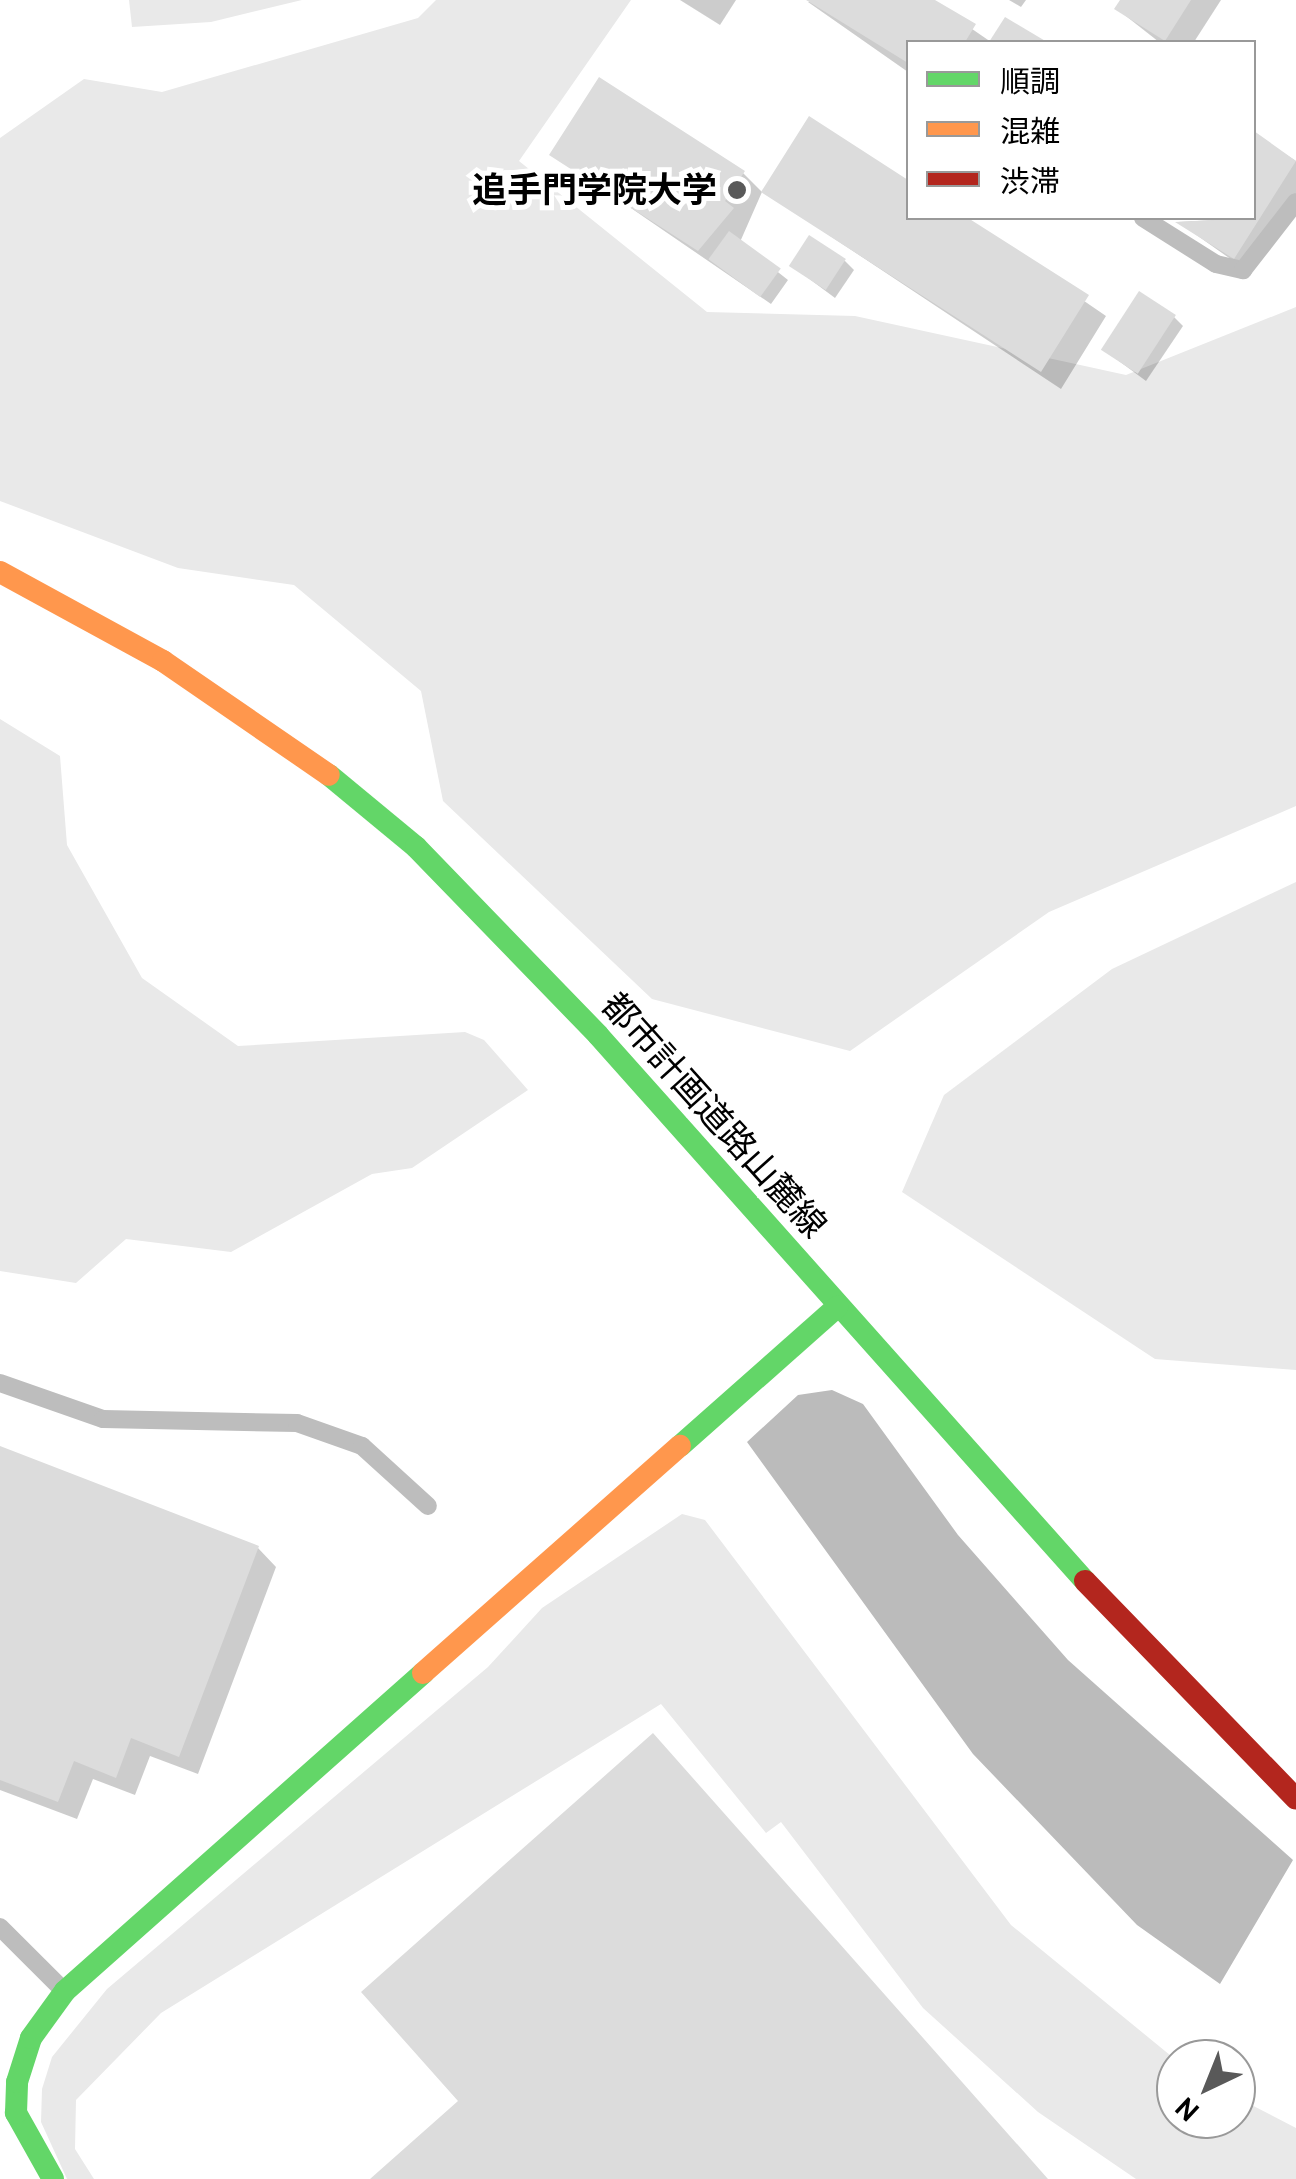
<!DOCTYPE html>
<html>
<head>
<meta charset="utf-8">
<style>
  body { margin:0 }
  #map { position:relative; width:1296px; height:2179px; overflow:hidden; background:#fff; font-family:Cabin,"Noto Sans JP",sans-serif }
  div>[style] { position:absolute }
  .green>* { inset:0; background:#e9e9e9 }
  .water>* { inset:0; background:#bbb }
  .shadow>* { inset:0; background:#0003 }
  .building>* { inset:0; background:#dcdcdc; transform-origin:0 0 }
  .lane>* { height:18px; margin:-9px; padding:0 9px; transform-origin:9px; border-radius:9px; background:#bdbdbd }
  .fast>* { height:22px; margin:-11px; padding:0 11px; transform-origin:11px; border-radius:11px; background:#63d668 }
  .slow>* { height:22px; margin:-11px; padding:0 11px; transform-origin:11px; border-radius:11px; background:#ff974d }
  .jam>* { height:22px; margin:-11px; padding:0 11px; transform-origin:11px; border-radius:11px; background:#b3261e }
  .dots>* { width:28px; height:28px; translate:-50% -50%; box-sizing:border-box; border:5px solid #fff; border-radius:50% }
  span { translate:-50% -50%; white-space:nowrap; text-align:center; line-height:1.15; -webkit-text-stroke:10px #fff; paint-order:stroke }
  .poi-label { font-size:35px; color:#000; font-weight:700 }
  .right { translate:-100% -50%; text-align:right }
  .street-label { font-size:35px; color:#000 }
  .legend { position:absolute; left:906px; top:40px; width:350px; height:180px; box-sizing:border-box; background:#fff; border:2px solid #999; margin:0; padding:12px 18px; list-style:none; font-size:30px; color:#000 }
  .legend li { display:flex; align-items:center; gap:20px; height:50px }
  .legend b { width:50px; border:2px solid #999 }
  .north { position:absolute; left:1156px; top:2039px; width:100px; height:100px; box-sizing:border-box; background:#fff; border:2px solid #999; border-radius:50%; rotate:223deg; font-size:28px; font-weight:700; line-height:40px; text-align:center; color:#000 }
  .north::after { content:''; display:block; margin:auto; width:35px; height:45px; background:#595959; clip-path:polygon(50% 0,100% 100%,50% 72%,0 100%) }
</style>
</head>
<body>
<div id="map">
  <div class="green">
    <i style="clip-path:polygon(129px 0,302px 0,211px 22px,132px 27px)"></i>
    <i style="clip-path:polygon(436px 0,631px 0,519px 161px,707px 312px,855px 316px,1126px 375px,1296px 307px,1296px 806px,1049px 912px,850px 1051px,652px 999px,443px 801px,421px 691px,294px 585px,178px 568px,0 501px,0 138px,84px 79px,162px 92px,418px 18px)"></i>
    <i style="clip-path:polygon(0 719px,60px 756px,67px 845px,142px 978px,238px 1046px,465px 1032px,484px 1040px,528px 1090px,412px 1168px,372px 1174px,231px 1252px,126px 1239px,76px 1283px,0 1271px)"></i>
    <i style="clip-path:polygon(1296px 882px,1296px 1370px,1155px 1359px,902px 1192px,944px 1095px,1112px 969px)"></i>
    <i style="clip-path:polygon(682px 1514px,705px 1520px,1011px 1925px,1176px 2060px,1176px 2119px,1236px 2119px,1236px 2097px,1296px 2128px,1296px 2179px,1136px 2179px,1038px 2112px,923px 2008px,781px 1822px,766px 1833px,661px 1704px,161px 2013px,76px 2100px,75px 2149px,94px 2179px,67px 2179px,41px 2122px,42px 2089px,52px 2057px,107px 1989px,488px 1667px,542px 1608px)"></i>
  </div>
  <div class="water">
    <i style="clip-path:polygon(832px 1390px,863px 1404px,958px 1535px,1068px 1660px,1293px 1860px,1220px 1984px,1137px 1925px,973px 1754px,747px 1442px,798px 1395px)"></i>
  </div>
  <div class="shadow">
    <i style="clip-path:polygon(680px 0,736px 0,720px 25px)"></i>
    <i style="clip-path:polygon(930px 0,991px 42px,908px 42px,908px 72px,808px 2px)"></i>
    <i style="clip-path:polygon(1009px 0,1026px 0,1021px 7px)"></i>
    <i style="clip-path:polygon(1123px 0,1221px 0,1194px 42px,1159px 42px,1117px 9px)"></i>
    <i style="clip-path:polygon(810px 120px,908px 183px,908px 218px,963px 218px,1106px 316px,1061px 389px,764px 192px)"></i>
    <i style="clip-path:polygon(1254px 134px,1296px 161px,1296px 197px,1249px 272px,1178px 222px,1254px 218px)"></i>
    <i style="clip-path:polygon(552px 154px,743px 173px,762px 192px,740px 242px,788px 280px,771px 304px)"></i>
    <i style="clip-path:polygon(845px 261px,854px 270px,835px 298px,792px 266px)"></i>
    <i style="clip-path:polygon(1174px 317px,1183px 326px,1146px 381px,1104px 350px)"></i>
    <i style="clip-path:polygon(0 1449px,258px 1548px,276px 1567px,198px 1774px,150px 1756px,135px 1795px,93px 1779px,77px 1819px,0 1790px)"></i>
  </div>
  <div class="building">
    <i style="clip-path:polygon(806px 0,935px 0,976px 24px,965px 42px,908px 42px,908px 63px)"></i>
    <i style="clip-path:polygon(1120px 0,1191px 0,1165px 41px,1114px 9px)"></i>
    <i style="clip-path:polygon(1005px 17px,1047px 42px,989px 42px)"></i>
    <i style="clip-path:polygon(599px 77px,745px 171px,725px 201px,734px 208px,698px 251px,549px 155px)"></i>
    <i style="clip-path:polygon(809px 116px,908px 180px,908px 218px,968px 218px,1089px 295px,1041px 372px,761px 192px)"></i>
    <i style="clip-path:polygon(1254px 131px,1296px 161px,1234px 259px,1175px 222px,1254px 218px)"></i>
    <i style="left:729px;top:231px;width:64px;height:35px;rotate:36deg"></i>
    <i style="left:809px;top:235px;width:44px;height:37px;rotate:33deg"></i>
    <i style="left:1139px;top:291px;width:44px;height:70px;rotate:33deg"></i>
    <i style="clip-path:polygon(0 1446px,259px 1546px,179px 1757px,131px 1738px,116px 1778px,74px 1761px,58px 1802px,0 1780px)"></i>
    <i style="clip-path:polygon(653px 1733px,1048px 2179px,370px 2179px,458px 2101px,361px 1992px)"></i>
  </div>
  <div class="lane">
    <i style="left:1143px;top:218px;width:86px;rotate:32.2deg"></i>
    <i style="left:1216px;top:264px;width:28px;rotate:13deg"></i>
    <i style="left:1243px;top:270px;width:86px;rotate:-52.1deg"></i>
    <i style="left:0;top:1383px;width:109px;rotate:19.3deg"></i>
    <i style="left:103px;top:1419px;width:194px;rotate:1.2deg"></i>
    <i style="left:297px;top:1423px;width:69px;rotate:19.5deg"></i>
    <i style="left:362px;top:1446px;width:89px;rotate:42.3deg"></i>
    <i style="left:0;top:1927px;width:89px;rotate:45deg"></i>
  </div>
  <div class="fast">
    <i style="left:329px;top:775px;width:113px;rotate:39.6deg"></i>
    <i style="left:416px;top:847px;width:262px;rotate:45.9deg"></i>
    <i style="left:598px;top:1035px;width:732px;rotate:48.27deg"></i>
    <i style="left:680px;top:1446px;width:210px;rotate:-41.5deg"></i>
    <i style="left:53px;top:2179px;width:76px;rotate:-119.3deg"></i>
    <i style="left:16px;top:2113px;width:31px;rotate:-88deg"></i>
    <i style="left:17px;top:2082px;width:46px;rotate:-72.3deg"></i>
    <i style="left:31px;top:2038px;width:58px;rotate:-54.1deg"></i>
    <i style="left:65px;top:1991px;width:479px;rotate:-41.6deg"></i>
  </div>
  <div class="slow">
    <i style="left:0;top:572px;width:186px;rotate:28.6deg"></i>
    <i style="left:163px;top:661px;width:201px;rotate:34.5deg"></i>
    <i style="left:423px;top:1673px;width:343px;rotate:-41.5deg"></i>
  </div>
  <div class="jam">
    <i style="left:1085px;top:1581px;width:303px;rotate:45.9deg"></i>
  </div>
  <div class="dots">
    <i style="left:737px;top:190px;background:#595959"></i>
  </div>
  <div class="poi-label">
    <span class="right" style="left:717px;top:190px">追手門学院大学</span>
  </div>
  <div class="street-label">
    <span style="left:714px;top:1115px;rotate:48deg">都市計画道路山麓線</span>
  </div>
  <ul class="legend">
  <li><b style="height:12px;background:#63d668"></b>順調</li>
  <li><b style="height:12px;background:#ff974d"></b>混雑</li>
  <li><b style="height:12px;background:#b3261e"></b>渋滞</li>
  </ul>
  <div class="north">N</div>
</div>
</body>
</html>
